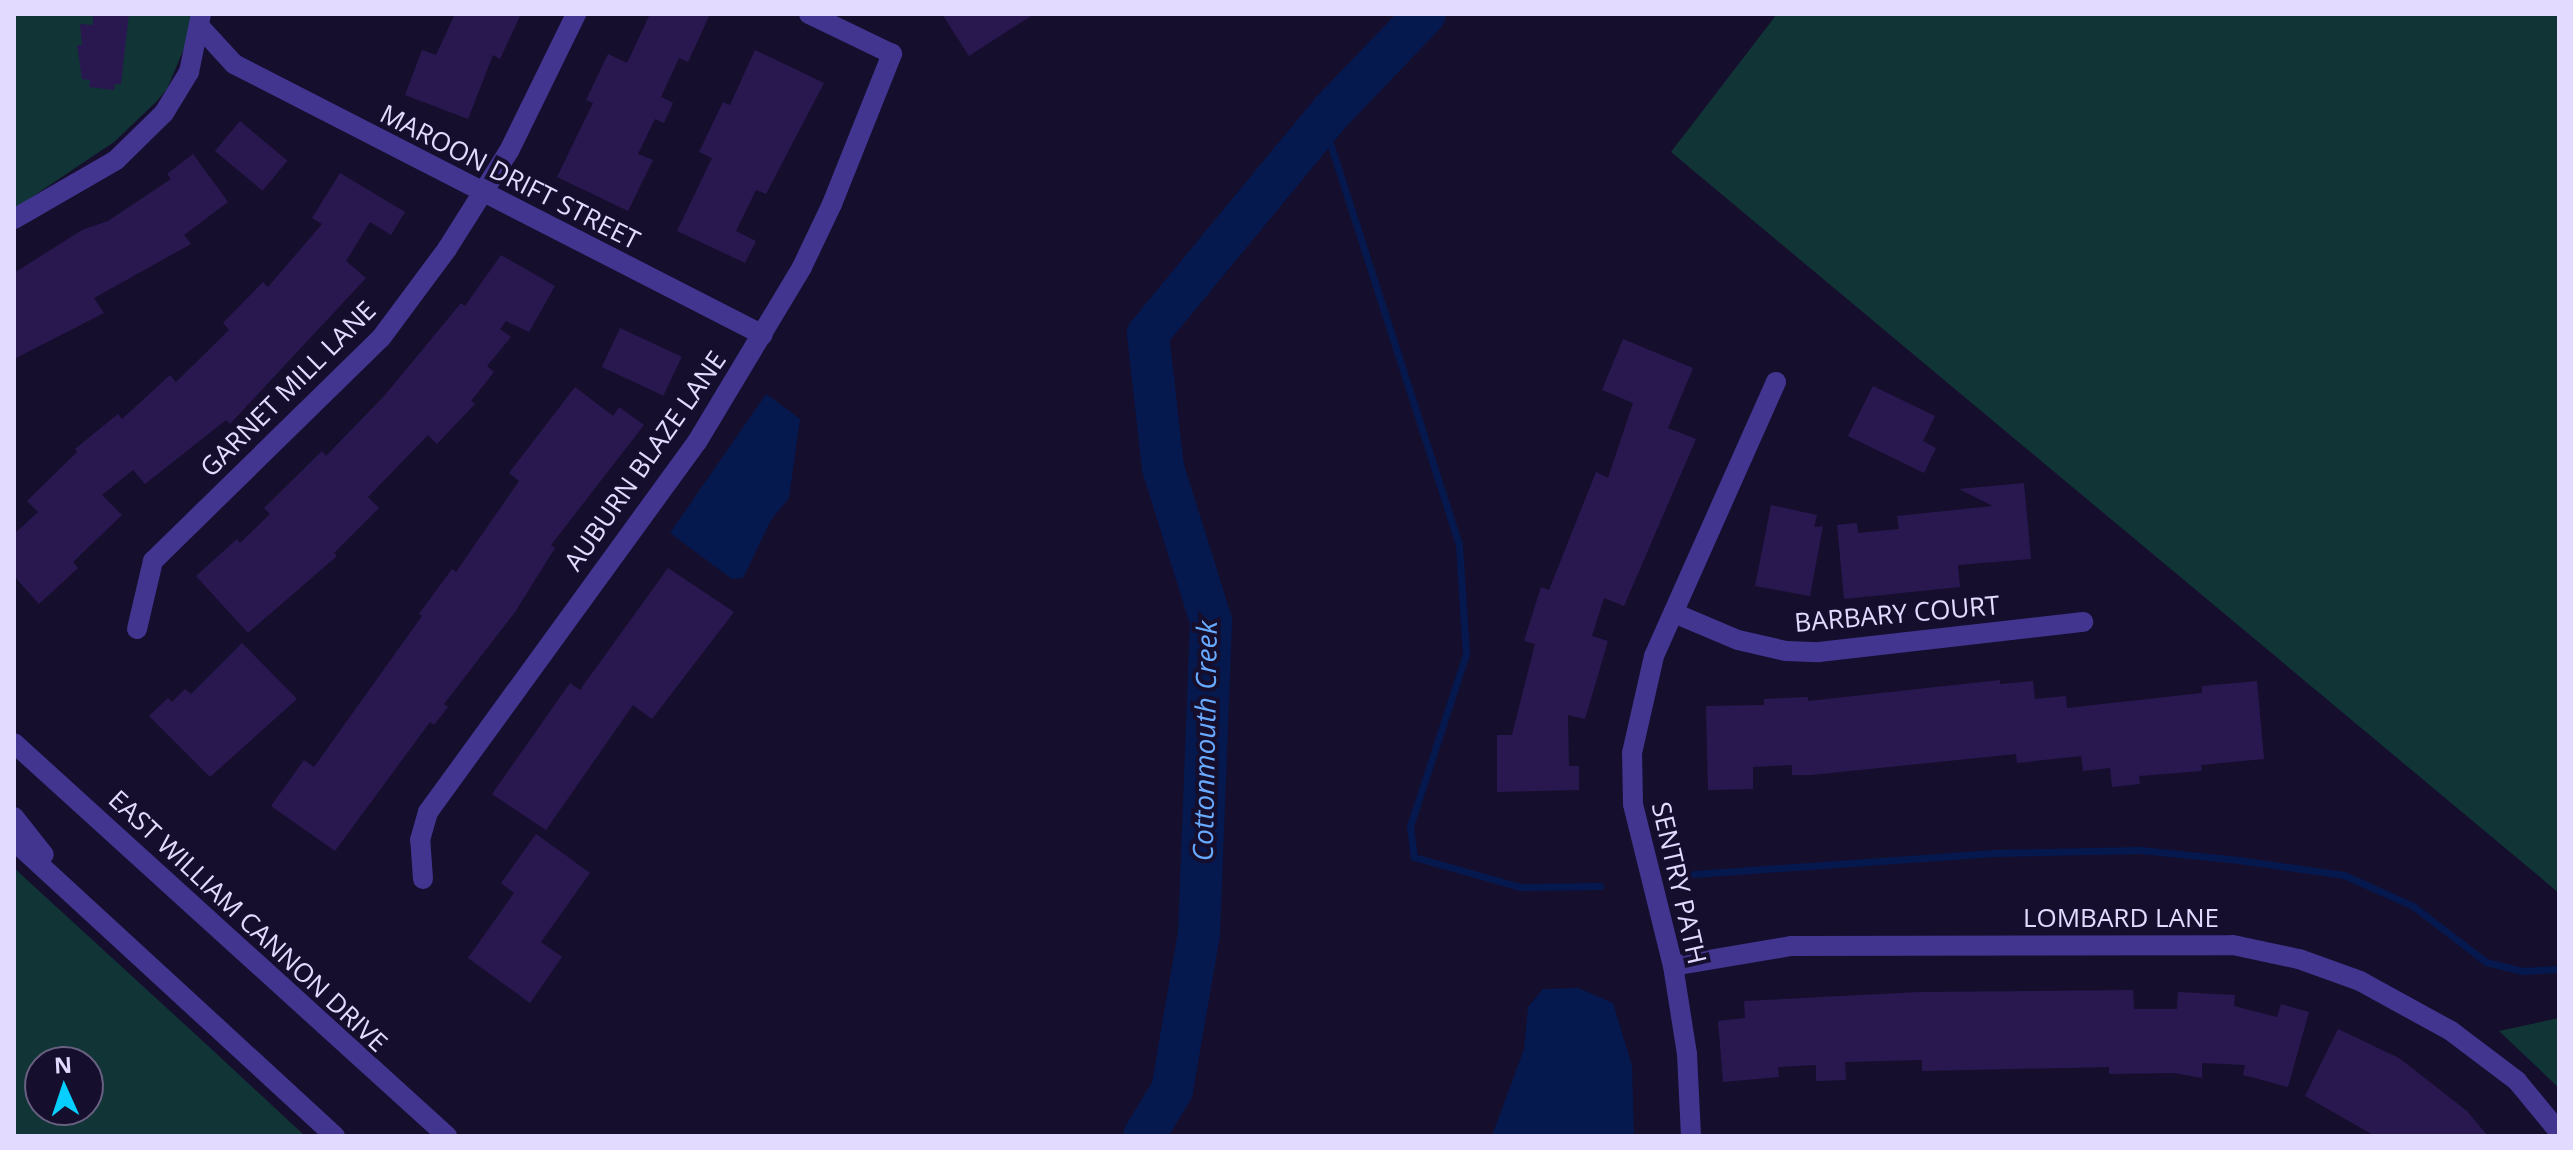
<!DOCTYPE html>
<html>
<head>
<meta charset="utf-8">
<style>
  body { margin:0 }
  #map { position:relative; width:2573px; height:1150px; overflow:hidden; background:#160e2d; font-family:"Open Sans",sans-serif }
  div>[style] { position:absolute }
  .green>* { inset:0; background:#113537 }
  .water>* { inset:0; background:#05194f }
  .stream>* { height:7px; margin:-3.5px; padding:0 3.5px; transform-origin:3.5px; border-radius:3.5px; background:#05194f }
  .river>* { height:42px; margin:-21px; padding:0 21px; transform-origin:21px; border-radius:21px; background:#05194f }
  .building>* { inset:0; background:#291850; transform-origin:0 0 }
  .minor>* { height:20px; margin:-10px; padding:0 10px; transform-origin:10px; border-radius:10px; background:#413590 }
  .tertiary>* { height:20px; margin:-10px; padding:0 10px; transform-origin:10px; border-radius:10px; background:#413590 }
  span { translate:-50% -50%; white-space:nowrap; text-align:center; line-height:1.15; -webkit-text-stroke:8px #160e2d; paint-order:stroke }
  .street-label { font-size:26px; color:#e2daff }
  .water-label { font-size:28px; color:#68aaff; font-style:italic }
  .frame { position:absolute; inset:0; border:16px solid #e2daff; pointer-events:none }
  .north { position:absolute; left:24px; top:1046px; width:80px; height:80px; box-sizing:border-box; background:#160e2d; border:2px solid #686081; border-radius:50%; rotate:357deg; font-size:22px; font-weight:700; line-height:32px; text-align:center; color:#e2daff }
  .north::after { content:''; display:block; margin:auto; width:28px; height:36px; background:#06ceff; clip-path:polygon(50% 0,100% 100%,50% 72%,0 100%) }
</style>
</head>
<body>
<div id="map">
  <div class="green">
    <i style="clip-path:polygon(14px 14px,191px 14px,190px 34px,167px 89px,157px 101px,114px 142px,14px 209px)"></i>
    <i style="clip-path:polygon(1777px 14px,2559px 14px,2559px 893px,1671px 152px)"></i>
    <i style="clip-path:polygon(evenodd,14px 868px,206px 1044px,305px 1136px,14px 1136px,14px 868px,88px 1062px,88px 1110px,40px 1110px,40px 1062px,88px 1062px)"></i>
    <i style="clip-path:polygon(2559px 1018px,2559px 1088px,2499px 1031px)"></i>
  </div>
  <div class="water">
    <i style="clip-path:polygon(766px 394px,800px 419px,789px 498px,771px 520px,743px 578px,732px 579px,670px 533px)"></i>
    <i style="clip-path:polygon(1578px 988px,1613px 1003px,1632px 1066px,1634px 1136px,1492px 1136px,1524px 1049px,1528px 1007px,1543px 989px)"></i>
  </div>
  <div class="stream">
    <i style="left:1323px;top:121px;width:444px;rotate:72.2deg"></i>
    <i style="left:1459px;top:544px;width:110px;rotate:86.4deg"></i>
    <i style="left:1466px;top:654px;width:181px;rotate:108deg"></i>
    <i style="left:1410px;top:826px;width:31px;rotate:83deg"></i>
    <i style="left:1414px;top:857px;width:110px;rotate:15.8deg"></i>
    <i style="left:1520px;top:887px;width:80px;rotate:-0.7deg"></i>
    <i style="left:1694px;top:874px;width:301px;rotate:-4deg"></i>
    <i style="left:1994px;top:853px;width:146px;rotate:-1.2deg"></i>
    <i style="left:2140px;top:850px;width:99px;rotate:5.8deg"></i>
    <i style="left:2238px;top:860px;width:107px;rotate:8.1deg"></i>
    <i style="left:2344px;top:875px;width:76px;rotate:24.2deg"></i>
    <i style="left:2413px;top:906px;width:92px;rotate:37.5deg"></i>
    <i style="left:2486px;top:962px;width:36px;rotate:14deg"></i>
    <i style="left:2521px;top:971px;width:38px;rotate:-3deg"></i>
  </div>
  <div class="river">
    <i style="left:1144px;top:1136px;width:54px;rotate:-58.7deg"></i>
    <i style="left:1172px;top:1090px;width:158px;rotate:-80.2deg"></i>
    <i style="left:1199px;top:934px;width:313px;rotate:-87.8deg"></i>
    <i style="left:1211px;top:621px;width:160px;rotate:-107.4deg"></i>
    <i style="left:1163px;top:468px;width:135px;rotate:-96.4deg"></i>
    <i style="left:1148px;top:334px;width:289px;rotate:-50.5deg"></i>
    <i style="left:1332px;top:111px;width:134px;rotate:-46.2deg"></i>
  </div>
  <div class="building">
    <i style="clip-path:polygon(93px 14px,129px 14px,121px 84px,115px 84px,114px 90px,89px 87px,90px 80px,82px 79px,77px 45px,82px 45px,80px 24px,93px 25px)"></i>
    <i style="clip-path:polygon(455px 14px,521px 14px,500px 59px,493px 55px,468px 119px,405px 95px,422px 50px,436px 55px)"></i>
    <i style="clip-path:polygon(650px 14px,710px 14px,688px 62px,679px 58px,661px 97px,673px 103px,664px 123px,655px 119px,638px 154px,653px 160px,628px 211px,557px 177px,593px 103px,586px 100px,608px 54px,627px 63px)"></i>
    <i style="clip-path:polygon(942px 14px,1034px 14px,969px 56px)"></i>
    <i style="clip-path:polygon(755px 50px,824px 83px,766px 194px,756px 190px,736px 231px,756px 241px,745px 263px,677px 231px,712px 158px,699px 152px,723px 102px,730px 105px)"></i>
    <i style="left:240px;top:121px;width:62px;height:39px;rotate:40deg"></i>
    <i style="clip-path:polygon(193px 154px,228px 202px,184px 235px,191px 244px,94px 298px,104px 313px,14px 359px,14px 273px,82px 230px,108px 221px,171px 179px,167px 174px)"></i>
    <i style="clip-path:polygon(340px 173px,405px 212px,391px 235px,370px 222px,346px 261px,366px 278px,230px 424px,226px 420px,145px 484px,133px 470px,102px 495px,122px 515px,73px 562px,78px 568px,39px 604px,14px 576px,14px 534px,38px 512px,27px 501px,77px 452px,75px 449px,118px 414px,122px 419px,170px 375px,176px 382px,229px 330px,223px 323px,263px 282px,268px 287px,322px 224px,312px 218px)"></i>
    <i style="clip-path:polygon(501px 255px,555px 286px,529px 332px,506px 321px,500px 329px,511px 337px,487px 366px,494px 372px,471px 401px,475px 404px,437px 444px,428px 435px,368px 497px,379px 508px,334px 553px,337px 556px,248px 633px,196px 576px,237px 539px,240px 543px,270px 514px,264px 508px,322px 451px,326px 456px,385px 395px,461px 303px,465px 306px)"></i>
    <i style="left:620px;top:328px;width:68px;height:43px;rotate:25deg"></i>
    <i style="clip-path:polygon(1623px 339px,1693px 368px,1668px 428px,1696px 439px,1624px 606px,1604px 598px,1592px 636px,1608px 641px,1585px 719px,1568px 715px,1569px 766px,1579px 766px,1579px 790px,1497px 792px,1497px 735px,1512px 735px,1535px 644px,1524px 641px,1541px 587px,1549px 590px,1596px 472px,1608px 478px,1633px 403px,1602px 390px)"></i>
    <i style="clip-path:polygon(1873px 386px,1935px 416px,1923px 441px,1936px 448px,1924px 473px,1848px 436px)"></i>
    <i style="clip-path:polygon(575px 387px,613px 416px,619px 407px,644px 425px,551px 545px,555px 548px,515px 612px,444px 704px,448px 707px,434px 725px,430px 722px,335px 851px,271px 806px,304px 760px,314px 767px,422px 616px,419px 614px,452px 569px,456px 572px,519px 481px,509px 473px)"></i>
    <i style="clip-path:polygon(2024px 483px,2031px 559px,1958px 565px,1960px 587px,1844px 599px,1837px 525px,1857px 523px,1858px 533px,1899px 529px,1897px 516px,1993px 506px,1959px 489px)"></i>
    <i style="clip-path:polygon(1771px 505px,1817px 515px,1814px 527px,1823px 526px,1810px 596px,1755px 586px)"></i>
    <i style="clip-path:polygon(668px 568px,734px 612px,652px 719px,633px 705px,546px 830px,492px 794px,570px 683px,580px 690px)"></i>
    <i style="clip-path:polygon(242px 643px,297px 699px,210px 777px,149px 716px,168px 698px,172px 702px,185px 689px,191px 694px)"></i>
    <i style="clip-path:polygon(2000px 680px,2000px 684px,2033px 681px,2035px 699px,2066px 696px,2067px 708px,2202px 693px,2202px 686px,2257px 681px,2264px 759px,2201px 765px,2202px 771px,2139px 776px,2140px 784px,2112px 787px,2110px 768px,2083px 771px,2081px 756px,2017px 763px,2016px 754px,1811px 775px,1792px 775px,1792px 765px,1753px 767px,1753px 789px,1708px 790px,1706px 706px,1764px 705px,1764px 699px,1808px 697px,1808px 701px)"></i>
    <i style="clip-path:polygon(536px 834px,590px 873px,541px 942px,562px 957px,530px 1003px,468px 958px,514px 893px,501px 883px)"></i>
    <i style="clip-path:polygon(2133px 990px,2134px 1009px,2177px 1009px,2178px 992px,2235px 995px,2234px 1006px,2277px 1017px,2281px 1004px,2309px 1012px,2288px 1087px,2243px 1075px,2245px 1065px,2202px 1063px,2202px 1078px,2174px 1073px,2109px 1074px,2109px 1067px,1922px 1071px,1922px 1060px,1845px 1062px,1846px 1080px,1816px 1081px,1816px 1065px,1778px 1067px,1779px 1077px,1723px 1082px,1718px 1021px,1745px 1018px,1744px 1001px,1920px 992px)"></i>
    <i style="clip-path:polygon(2338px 1029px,2399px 1058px,2467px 1111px,2488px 1136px,2375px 1136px,2305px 1096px)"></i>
  </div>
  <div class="minor">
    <i style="left:201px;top:28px;width:49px;rotate:47.5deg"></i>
    <i style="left:234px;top:64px;width:594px;rotate:27.13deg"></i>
    <i style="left:14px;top:219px;width:118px;rotate:-30deg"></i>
    <i style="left:116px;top:160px;width:67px;rotate:-44.4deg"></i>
    <i style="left:164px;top:113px;width:48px;rotate:-58.6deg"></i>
    <i style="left:189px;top:72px;width:59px;rotate:-78.3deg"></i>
    <i style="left:1674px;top:613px;width:69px;rotate:22.9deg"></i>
    <i style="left:1738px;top:640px;width:49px;rotate:12.9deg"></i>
    <i style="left:1786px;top:651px;width:33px;rotate:2deg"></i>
    <i style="left:1819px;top:652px;width:266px;rotate:-6.5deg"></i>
    <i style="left:137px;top:629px;width:70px;rotate:-76.8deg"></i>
    <i style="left:153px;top:561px;width:319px;rotate:-44.4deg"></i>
    <i style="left:381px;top:338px;width:111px;rotate:-53.4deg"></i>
    <i style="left:447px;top:249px;width:116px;rotate:-57.7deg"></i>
    <i style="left:509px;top:151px;width:153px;rotate:-63.9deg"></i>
    <i style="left:423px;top:879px;width:39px;rotate:-94deg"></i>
    <i style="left:420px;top:840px;width:29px;rotate:-74deg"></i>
    <i style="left:428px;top:812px;width:457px;rotate:-54deg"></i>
    <i style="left:697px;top:442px;width:204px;rotate:-59deg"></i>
    <i style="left:802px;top:267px;width:70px;rotate:-64.5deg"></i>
    <i style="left:832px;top:204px;width:162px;rotate:-68.2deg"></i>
    <i style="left:892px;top:54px;width:92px;rotate:-154.3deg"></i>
    <i style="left:1673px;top:966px;width:120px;rotate:-9.6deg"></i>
    <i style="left:1791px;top:946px;width:442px;rotate:-0.1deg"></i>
    <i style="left:2233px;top:945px;width:67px;rotate:12deg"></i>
    <i style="left:2299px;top:959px;width:65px;rotate:19.8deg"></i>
    <i style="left:2360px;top:981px;width:104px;rotate:28.8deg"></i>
    <i style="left:2451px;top:1031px;width:83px;rotate:37.1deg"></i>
    <i style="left:2517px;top:1081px;width:66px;rotate:50.5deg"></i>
    <i style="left:1691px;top:1136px;width:82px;rotate:-92.8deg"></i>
    <i style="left:1687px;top:1054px;width:89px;rotate:-99deg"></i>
    <i style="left:1673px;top:966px;width:167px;rotate:-103.9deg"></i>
    <i style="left:1633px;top:804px;width:51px;rotate:-91.1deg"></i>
    <i style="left:1632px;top:753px;width:99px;rotate:-77.2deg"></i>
    <i style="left:1654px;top:656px;width:300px;rotate:-66deg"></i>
  </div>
  <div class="tertiary">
    <i style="left:14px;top:743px;width:585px;rotate:42.23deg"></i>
    <i style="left:14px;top:817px;width:48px;rotate:51.7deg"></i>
    <i style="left:14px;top:841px;width:436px;rotate:42.6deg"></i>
  </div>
  <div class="street-label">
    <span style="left:510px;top:177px;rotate:27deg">MAROON DRIFT STREET</span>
    <span style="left:288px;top:389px;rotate:-45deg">GARNET MILL LANE</span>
    <span style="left:645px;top:461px;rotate:-55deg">AUBURN BLAZE LANE</span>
    <span style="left:1897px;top:614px;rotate:-5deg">BARBARY COURT</span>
    <span style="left:1679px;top:883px;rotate:77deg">SENTRY PATH</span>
    <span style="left:2121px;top:918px">LOMBARD LANE</span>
    <span style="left:248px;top:921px;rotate:43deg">EAST WILLIAM CANNON DRIVE</span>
  </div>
  <div class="water-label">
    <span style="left:1204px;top:741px;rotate:-89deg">Cottonmouth Creek</span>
  </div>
  <div class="frame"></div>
  <div class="north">N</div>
</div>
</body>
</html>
